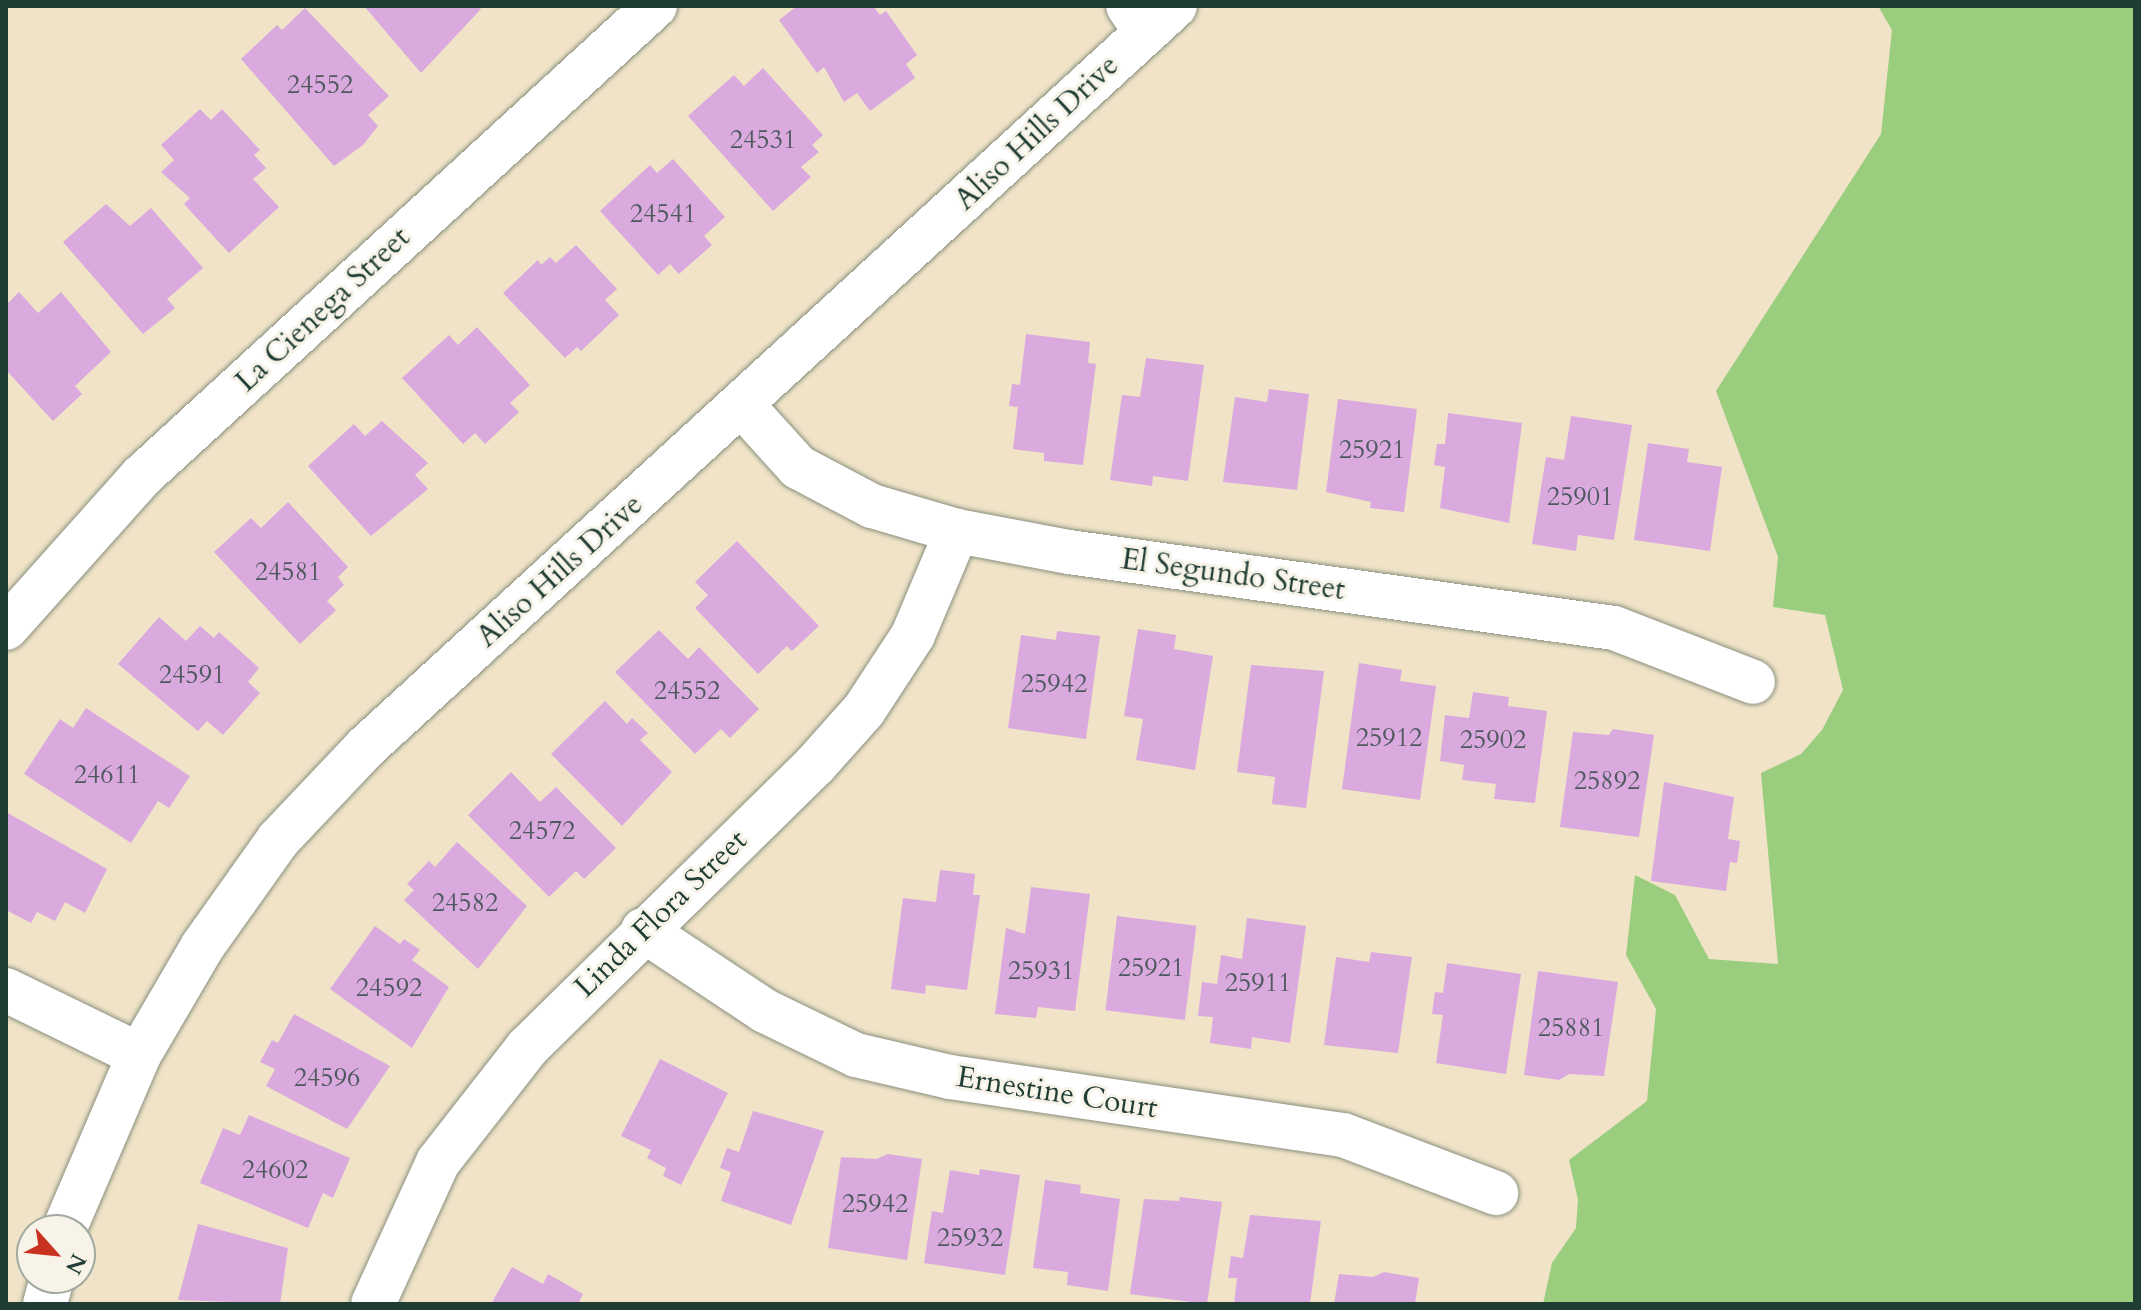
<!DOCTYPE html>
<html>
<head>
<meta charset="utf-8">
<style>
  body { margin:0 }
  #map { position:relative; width:2141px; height:1310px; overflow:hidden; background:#f0e3c8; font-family:Cardo,serif }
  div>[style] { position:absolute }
  .green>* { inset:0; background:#9acd7d }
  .building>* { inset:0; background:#daaadf; transform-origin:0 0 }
  .roads { filter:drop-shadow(0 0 2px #88907e) drop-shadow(0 0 2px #88907e) }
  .street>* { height:44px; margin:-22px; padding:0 22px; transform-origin:22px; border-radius:22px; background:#fff }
  .secondary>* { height:44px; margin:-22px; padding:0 22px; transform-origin:22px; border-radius:22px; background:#fff }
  span { translate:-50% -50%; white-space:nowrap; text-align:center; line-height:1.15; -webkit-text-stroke:6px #f7f3e8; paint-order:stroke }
  .number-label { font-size:26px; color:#4e585f }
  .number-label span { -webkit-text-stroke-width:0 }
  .street-label { font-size:30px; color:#1f3d34 }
  .frame { position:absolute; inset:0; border:8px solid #1f3d34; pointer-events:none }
  .north { position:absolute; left:16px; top:1214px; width:80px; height:80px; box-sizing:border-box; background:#f7f3e8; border:2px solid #a1aaa0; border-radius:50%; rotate:117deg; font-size:22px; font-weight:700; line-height:32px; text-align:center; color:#1f3d34 }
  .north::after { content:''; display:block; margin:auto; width:28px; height:36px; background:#c8321e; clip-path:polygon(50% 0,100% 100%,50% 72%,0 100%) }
</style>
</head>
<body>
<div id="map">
  <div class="green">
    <i style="clip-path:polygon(1878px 6px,2135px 6px,2135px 1304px,1543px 1304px,1552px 1263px,1576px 1228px,1578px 1200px,1569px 1160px,1647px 1101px,1656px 1009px,1626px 955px,1635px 875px,1675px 895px,1709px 959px,1778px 964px,1761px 773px,1801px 754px,1822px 730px,1843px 690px,1825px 615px,1773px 607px,1778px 557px,1716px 391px,1881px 134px,1892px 30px)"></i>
  </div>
  <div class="building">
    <i style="clip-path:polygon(364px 6px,478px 6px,481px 9px,421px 73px)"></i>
    <i style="clip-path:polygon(797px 6px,873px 6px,880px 15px,886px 11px,917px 55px,906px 64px,915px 78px,870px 111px,857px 93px,844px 102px,824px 67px,817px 73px,779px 20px)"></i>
    <i style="clip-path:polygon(305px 8px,389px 96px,368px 115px,378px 126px,363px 145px,334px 166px,241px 59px,277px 25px,282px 30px)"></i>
    <i style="clip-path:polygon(763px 68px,823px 135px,812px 145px,819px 152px,801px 167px,811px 177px,773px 211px,688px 116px,734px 75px,744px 86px)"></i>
    <i style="clip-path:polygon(200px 109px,211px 120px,222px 109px,260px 150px,254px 155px,266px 168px,253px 179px,279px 207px,229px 253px,184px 204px,190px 198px,161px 172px,174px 160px,161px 145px)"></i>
    <i style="clip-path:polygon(673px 159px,725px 217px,704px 236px,712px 245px,679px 274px,670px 264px,658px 275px,600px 211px,650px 165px,657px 173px)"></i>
    <i style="clip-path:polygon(106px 204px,130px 226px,151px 208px,203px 268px,167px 299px,175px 308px,143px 334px,63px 242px)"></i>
    <i style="clip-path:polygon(576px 245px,617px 289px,605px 300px,619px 315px,581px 351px,577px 347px,565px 358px,503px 293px,538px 260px,541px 265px,550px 257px,556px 263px)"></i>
    <i style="clip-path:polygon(19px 292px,38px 313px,61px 292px,111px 352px,75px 386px,82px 394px,53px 421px,6px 370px,6px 305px)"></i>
    <i style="clip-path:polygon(477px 327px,530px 385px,510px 403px,519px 412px,485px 444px,475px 433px,463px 444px,402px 378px,449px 335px,458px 345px)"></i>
    <i style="clip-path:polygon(1026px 334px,1090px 342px,1088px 363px,1096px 364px,1083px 465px,1044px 461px,1044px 453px,1013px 449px,1018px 407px,1009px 406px,1012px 384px,1020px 385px)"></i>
    <i style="clip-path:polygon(1146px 358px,1204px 365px,1188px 481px,1153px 476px,1152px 486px,1110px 480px,1122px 395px,1140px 397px)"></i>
    <i style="clip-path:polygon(1269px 389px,1309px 394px,1297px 490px,1223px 482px,1235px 397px,1267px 402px)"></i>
    <i style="clip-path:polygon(1338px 399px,1417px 409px,1404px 512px,1370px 508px,1371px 502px,1326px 492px)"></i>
    <i style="clip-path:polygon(1448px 413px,1522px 423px,1509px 523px,1440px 508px,1445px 467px,1434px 465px,1437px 444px,1445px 444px)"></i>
    <i style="clip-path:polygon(1571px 416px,1632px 425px,1614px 540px,1578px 535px,1576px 551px,1532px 544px,1546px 457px,1564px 460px)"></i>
    <i style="clip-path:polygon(382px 421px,428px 463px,415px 475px,428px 489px,371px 536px,308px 466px,354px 424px,365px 436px)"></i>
    <i style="clip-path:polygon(1648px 443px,1689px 449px,1687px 462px,1722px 467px,1710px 551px,1634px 540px)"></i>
    <i style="clip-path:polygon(288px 502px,348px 567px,338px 577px,344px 585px,327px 601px,336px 610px,300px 644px,214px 552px,251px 518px,261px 528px)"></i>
    <i style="clip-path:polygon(737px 541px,819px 626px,792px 651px,787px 646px,758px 674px,695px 608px,708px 595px,695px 582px)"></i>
    <i style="clip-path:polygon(159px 617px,186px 641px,200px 626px,214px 638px,219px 632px,259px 668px,248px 682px,260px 693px,223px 735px,207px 721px,198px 731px,118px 664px)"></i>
    <i style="clip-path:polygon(1138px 629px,1176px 635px,1174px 649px,1213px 656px,1195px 770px,1136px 760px,1143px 719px,1124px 716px)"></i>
    <i style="clip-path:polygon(659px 630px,688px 659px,699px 647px,759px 709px,730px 738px,721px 729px,695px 754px,615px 672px)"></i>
    <i style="clip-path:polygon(1057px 631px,1100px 636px,1086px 739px,1008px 728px,1021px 635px,1056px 640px)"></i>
    <i style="clip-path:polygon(1359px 663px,1402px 670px,1400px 681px,1436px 686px,1420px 800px,1342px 789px)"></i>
    <i style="clip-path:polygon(1251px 665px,1324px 671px,1306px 808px,1272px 804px,1275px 777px,1237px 772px)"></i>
    <i style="clip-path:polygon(1473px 692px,1509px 697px,1508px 706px,1547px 711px,1535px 803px,1494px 799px,1496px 784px,1462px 780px,1464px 765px,1440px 761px,1445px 715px,1469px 718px)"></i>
    <i style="clip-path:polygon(605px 701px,627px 724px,632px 718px,648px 733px,640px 740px,672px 772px,622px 826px,551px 754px)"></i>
    <i style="clip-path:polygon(86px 708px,190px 776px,169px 808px,158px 801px,131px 843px,24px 774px,60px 719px,73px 728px)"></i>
    <i style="clip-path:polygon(1613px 729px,1654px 735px,1639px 837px,1560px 827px,1573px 732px,1609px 735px)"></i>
    <i style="clip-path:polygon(511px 772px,540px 802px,556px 787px,616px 848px,584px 879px,576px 871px,549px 897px,468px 815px)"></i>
    <i style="clip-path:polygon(1664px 782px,1734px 797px,1728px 839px,1740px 841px,1737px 863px,1730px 862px,1726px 891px,1651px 881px)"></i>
    <i style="clip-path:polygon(6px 812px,107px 869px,85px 913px,65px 902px,55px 921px,37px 912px,31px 923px,6px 910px)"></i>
    <i style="clip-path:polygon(457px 842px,527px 906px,478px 969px,404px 900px,414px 890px,407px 884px,429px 861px,435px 867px)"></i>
    <i style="clip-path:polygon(940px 870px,975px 874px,973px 895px,980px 895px,967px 990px,926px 985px,925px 994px,891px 989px,903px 898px,936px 902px)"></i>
    <i style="clip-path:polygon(1031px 887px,1090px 894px,1075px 1011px,1038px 1007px,1036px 1018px,995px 1014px,1006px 928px,1025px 934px)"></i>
    <i style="left:1117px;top:916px;width:80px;height:95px;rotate:7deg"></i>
    <i style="clip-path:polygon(1247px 918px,1306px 926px,1290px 1043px,1252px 1037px,1251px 1049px,1210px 1043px,1213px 1017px,1198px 1016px,1202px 982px,1217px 984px,1221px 955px,1242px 959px)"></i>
    <i style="clip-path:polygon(375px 926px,400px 944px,404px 939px,420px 950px,412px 960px,449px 987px,412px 1048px,330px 989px)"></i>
    <i style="clip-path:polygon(1371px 952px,1412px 957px,1398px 1053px,1324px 1045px,1336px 957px,1369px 962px)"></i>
    <i style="clip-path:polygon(1447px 963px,1521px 974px,1506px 1074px,1436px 1063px,1443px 1015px,1432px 1014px,1435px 992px,1443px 993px)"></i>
    <i style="clip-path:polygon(1538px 971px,1618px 982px,1604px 1076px,1569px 1074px,1559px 1080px,1524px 1075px)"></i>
    <i style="clip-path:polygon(294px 1014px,390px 1066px,347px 1129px,266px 1086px,275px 1069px,260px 1062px,272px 1040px,278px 1043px)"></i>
    <i style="clip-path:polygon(660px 1059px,728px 1093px,681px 1185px,663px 1176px,666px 1168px,647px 1158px,651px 1150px,621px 1136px)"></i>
    <i style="clip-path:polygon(753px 1111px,824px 1131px,791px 1225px,721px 1201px,731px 1172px,720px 1168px,727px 1148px,739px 1152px)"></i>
    <i style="clip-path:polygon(249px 1115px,350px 1158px,333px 1198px,323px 1193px,308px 1228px,200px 1183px,223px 1128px,240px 1135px)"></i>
    <i style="clip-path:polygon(888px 1154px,922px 1159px,907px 1260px,828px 1248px,841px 1157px,876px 1159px)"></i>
    <i style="clip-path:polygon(980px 1169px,1020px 1175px,1005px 1275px,924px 1263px,932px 1211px,943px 1213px,950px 1170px,979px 1175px)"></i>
    <i style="clip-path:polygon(1045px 1180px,1081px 1185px,1080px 1193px,1120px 1199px,1108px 1291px,1067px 1285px,1068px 1272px,1033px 1268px)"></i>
    <i style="clip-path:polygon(1180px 1197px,1222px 1202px,1207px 1304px,1130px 1294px,1144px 1199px,1179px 1201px)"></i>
    <i style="clip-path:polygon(1250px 1215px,1321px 1221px,1310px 1304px,1234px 1304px,1237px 1278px,1228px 1278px,1231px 1256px,1243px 1258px)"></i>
    <i style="clip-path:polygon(198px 1224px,288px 1248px,280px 1304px,178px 1300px)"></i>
    <i style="clip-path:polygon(512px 1267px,543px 1284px,548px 1274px,583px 1294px,578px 1304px,491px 1304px)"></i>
    <i style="clip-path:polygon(1384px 1272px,1419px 1278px,1415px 1304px,1334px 1304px,1339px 1274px,1373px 1277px)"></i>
  </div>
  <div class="roads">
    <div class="street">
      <i style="left:1128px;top:6px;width:32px;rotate:56deg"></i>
      <i style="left:742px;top:405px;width:84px;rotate:47.9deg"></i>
      <i style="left:798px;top:467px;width:84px;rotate:27.8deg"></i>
      <i style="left:872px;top:506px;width:89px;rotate:16.4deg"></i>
      <i style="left:957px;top:531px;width:114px;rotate:10.6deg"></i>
      <i style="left:1069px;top:552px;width:550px;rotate:7.94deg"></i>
      <i style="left:1614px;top:628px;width:149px;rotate:21.2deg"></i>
      <i style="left:6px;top:628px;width:204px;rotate:-48.2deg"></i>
      <i style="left:142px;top:476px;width:696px;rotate:-42.5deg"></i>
      <i style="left:643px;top:930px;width:146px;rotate:33.6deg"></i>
      <i style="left:765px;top:1011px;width:101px;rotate:25.8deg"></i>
      <i style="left:856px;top:1055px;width:97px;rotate:13.2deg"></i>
      <i style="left:950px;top:1077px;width:397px;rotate:8.4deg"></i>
      <i style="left:1343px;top:1135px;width:164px;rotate:20.8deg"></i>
      <i style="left:6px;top:990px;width:148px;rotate:26deg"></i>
      <i style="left:373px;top:1304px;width:156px;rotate:-65.4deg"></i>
      <i style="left:438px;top:1162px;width:145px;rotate:-52deg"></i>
      <i style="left:527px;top:1048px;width:404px;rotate:-44.5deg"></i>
      <i style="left:815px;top:765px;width:74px;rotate:-48.3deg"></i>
      <i style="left:864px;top:710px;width:90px;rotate:-56.8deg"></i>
      <i style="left:913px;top:635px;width:113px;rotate:-67.1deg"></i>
    </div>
    <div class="secondary">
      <i style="left:64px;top:1230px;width:190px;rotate:-66.8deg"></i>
      <i style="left:139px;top:1055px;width:125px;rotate:-59.7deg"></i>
      <i style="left:202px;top:947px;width:131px;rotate:-54.6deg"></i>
      <i style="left:278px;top:840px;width:128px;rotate:-46.6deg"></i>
      <i style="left:366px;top:747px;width:1097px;rotate:-42.49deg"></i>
      <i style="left:45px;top:1304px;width:27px;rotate:-75deg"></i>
    </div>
  </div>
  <div class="number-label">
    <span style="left:320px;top:85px">24552</span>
    <span style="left:763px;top:140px">24531</span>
    <span style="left:663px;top:214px">24541</span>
    <span style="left:1372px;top:450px">25921</span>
    <span style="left:1580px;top:497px">25901</span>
    <span style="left:288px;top:572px">24581</span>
    <span style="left:192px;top:675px">24591</span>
    <span style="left:1054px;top:684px">25942</span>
    <span style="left:687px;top:691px">24552</span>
    <span style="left:1389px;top:738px">25912</span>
    <span style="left:1493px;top:740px">25902</span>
    <span style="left:107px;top:775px">24611</span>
    <span style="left:1607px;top:781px">25892</span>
    <span style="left:542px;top:831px">24572</span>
    <span style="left:465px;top:903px">24582</span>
    <span style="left:1151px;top:968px">25921</span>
    <span style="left:1041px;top:971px">25931</span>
    <span style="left:1258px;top:983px">25911</span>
    <span style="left:389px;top:988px">24592</span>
    <span style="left:1571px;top:1028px">25881</span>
    <span style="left:327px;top:1078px">24596</span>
    <span style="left:275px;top:1170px">24602</span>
    <span style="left:875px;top:1204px">25942</span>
    <span style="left:970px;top:1238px">25932</span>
  </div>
  <div class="street-label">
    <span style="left:1037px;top:133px;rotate:-43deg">Aliso Hills Drive</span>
    <span style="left:323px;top:310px;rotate:-43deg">La Cienega Street</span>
    <span style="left:560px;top:571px;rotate:-42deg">Aliso Hills Drive</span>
    <span style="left:1233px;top:575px;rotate:8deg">El Segundo Street</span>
    <span style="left:661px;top:914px;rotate:-44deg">Linda Flora Street</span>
    <span style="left:1057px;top:1093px;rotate:9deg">Ernestine Court</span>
  </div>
  <div class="frame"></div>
  <div class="north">N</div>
</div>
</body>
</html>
